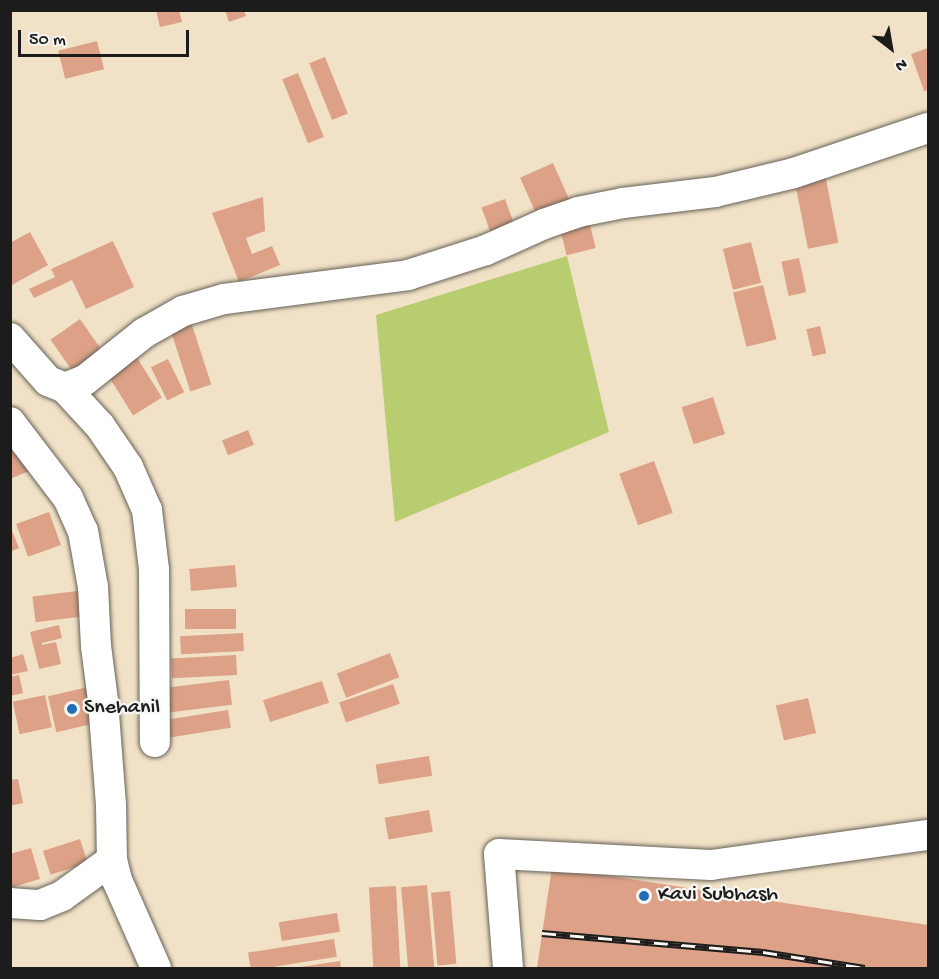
<!DOCTYPE html>
<html>
<head>
<meta charset="utf-8">
<style>
  body { margin:0 }
  #map { position:relative; width:939px; height:979px; overflow:hidden; background:#f1e2c7; font-family:"Gochi Hand",sans-serif }
  div>[style] { position:absolute }
  .green>* { inset:0; background:#b8cc70 }
  .building>* { inset:0; background:#dca186; transform-origin:0 0 }
  .roads { filter:drop-shadow(0 0 2px #676158) drop-shadow(0 0 2px #676158) }
  .minor>* { height:30px; margin:-15px; padding:0 15px; transform-origin:15px; border-radius:15px; background:#fff }
  .rail>* { height:7px; margin-top:-3.5px; transform-origin:0; background:repeating-linear-gradient(90deg,#f6f6f2 0 14px,#1c1c1c 0 28px); box-sizing:border-box; border-block:2px solid #1c1c1c }
  .dots>* { width:16px; height:16px; translate:-50% -50%; box-sizing:border-box; border:3px solid #f6f6f2; border-radius:50% }
  span { translate:-50% -50%; white-space:nowrap; text-align:center; line-height:1.15; -webkit-text-stroke:4.5px #f6f6f2; paint-order:stroke }
  .poi-label { font-size:22px; color:#1c1c1c }
  .left { translate:0 -50%; text-align:left }
  .frame { position:absolute; inset:0; border:12px solid #1c1c1c; pointer-events:none }
  .north { position:absolute; left:861px; top:18px; width:60px; height:60px; -webkit-text-stroke:4px #f6f6f2; paint-order:stroke; rotate:149deg; font-size:16px; font-weight:700; line-height:24px; text-align:center; color:#1c1c1c }
  .north::after { content:''; display:block; margin:auto; width:21px; height:27px; background:#1c1c1c; clip-path:polygon(50% 0,100% 100%,50% 72%,0 100%) }
  .scale { position:absolute; left:18px; top:30px; width:171px; height:27px; box-sizing:border-box; border:3px solid #1c1c1c; border-top:0; padding-left:8px; font-size:18px; line-height:21px; white-space:nowrap; color:#1c1c1c; -webkit-text-stroke:4px #f6f6f2; paint-order:stroke }
</style>
</head>
<body>
<div id="map">
  <div class="green">
    <i style="clip-path:polygon(567px 256px,609px 432px,395px 522px,376px 315px)"></i>
  </div>
  <div class="building">
    <i style="clip-path:polygon(156px 10px,179px 10px,182px 22px,160px 27px)"></i>
    <i style="clip-path:polygon(225px 10px,244px 10px,246px 16px,229px 22px)"></i>
    <i style="left:97px;top:41px;width:29px;height:40px;rotate:76deg"></i>
    <i style="clip-path:polygon(928px 48px,928px 90px,924px 91px,911px 54px)"></i>
    <i style="left:325px;top:57px;width:61px;height:17px;rotate:68deg"></i>
    <i style="left:298px;top:73px;width:69px;height:17px;rotate:68deg"></i>
    <i style="left:553px;top:163px;width:43px;height:36px;rotate:66deg"></i>
    <i style="left:825px;top:174px;width:70px;height:31px;rotate:79deg"></i>
    <i style="clip-path:polygon(263px 197px,265px 231px,246px 238px,252px 254px,272px 246px,280px 265px,239px 282px,212px 213px)"></i>
    <i style="left:505px;top:199px;width:30px;height:25px;rotate:70deg"></i>
    <i style="left:588px;top:217px;width:32px;height:30px;rotate:76deg"></i>
    <i style="clip-path:polygon(30px 232px,48px 265px,10px 286px,10px 243px)"></i>
    <i style="clip-path:polygon(113px 241px,134px 287px,86px 309px,72px 280px,34px 298px,29px 289px,55px 277px,51px 269px)"></i>
    <i style="left:751px;top:242px;width:42px;height:29px;rotate:76deg"></i>
    <i style="left:799px;top:258px;width:35px;height:18px;rotate:78deg"></i>
    <i style="left:763px;top:285px;width:56px;height:31px;rotate:76deg"></i>
    <i style="left:80px;top:319px;width:38px;height:36px;rotate:55deg"></i>
    <i style="left:190px;top:319px;width:69px;height:22px;rotate:72deg"></i>
    <i style="left:820px;top:326px;width:28px;height:14px;rotate:77deg"></i>
    <i style="left:136px;top:356px;width:49px;height:34px;rotate:58deg"></i>
    <i style="left:168px;top:359px;width:37px;height:19px;rotate:64deg"></i>
    <i style="left:713px;top:397px;width:39px;height:33px;rotate:72deg"></i>
    <i style="left:248px;top:430px;width:16px;height:28px;rotate:68deg"></i>
    <i style="clip-path:polygon(10px 445px,32px 470px,10px 479px)"></i>
    <i style="left:654px;top:461px;width:55px;height:37px;rotate:70deg"></i>
    <i style="left:49px;top:512px;width:35px;height:35px;rotate:70deg"></i>
    <i style="clip-path:polygon(10px 526px,19px 548px,10px 552px)"></i>
    <i style="left:235px;top:565px;width:22px;height:46px;rotate:85deg"></i>
    <i style="left:85px;top:590px;width:26px;height:53px;rotate:83deg"></i>
    <i style="left:236px;top:609px;width:20px;height:51px;rotate:90deg"></i>
    <i style="clip-path:polygon(59px 625px,62px 638px,42px 643px,42px 645px,56px 642px,61px 664px,39px 669px,30px 632px)"></i>
    <i style="left:243px;top:633px;width:18px;height:63px;rotate:87deg"></i>
    <i style="left:390px;top:653px;width:26px;height:57px;rotate:69deg"></i>
    <i style="clip-path:polygon(23px 654px,28px 671px,10px 675px,10px 658px)"></i>
    <i style="left:236px;top:655px;width:20px;height:65px;rotate:87deg"></i>
    <i style="clip-path:polygon(19px 675px,23px 693px,10px 696px,10px 677px)"></i>
    <i style="left:229px;top:680px;width:25px;height:64px;rotate:83deg"></i>
    <i style="left:322px;top:681px;width:23px;height:62px;rotate:72deg"></i>
    <i style="left:393px;top:684px;width:21px;height:57px;rotate:71deg"></i>
    <i style="left:88px;top:687px;width:37px;height:41px;rotate:77deg"></i>
    <i style="left:45px;top:695px;width:33px;height:33px;rotate:78deg"></i>
    <i style="left:808px;top:698px;width:36px;height:33px;rotate:77deg"></i>
    <i style="left:228px;top:710px;width:18px;height:65px;rotate:81deg"></i>
    <i style="left:429px;top:756px;width:20px;height:54px;rotate:81deg"></i>
    <i style="clip-path:polygon(18px 779px,23px 803px,10px 806px,10px 780px)"></i>
    <i style="left:429px;top:810px;width:22px;height:45px;rotate:80deg"></i>
    <i style="left:80px;top:839px;width:25px;height:39px;rotate:72deg"></i>
    <i style="clip-path:polygon(31px 848px,40px 879px,10px 888px,10px 854px)"></i>
    <i style="clip-path:polygon(552px 867px,928px 925px,928px 968px,537px 968px)"></i>
    <i style="left:427px;top:885px;width:83px;height:26px;rotate:85deg"></i>
    <i style="left:396px;top:886px;width:82px;height:27px;rotate:87deg"></i>
    <i style="left:450px;top:891px;width:73px;height:19px;rotate:85deg"></i>
    <i style="left:337px;top:913px;width:19px;height:59px;rotate:81deg"></i>
    <i style="left:334px;top:939px;width:18px;height:87px;rotate:81deg"></i>
    <i style="clip-path:polygon(340px 961px,341px 968px,300px 968px,300px 967px)"></i>
  </div>
  <div class="roads">
    <div class="minor">
      <i style="left:10px;top:338px;width:57px;rotate:48.5deg"></i>
      <i style="left:48px;top:381px;width:18px;rotate:22deg"></i>
      <i style="left:65px;top:388px;width:22px;rotate:-22deg"></i>
      <i style="left:85px;top:380px;width:75px;rotate:-38.5deg"></i>
      <i style="left:144px;top:333px;width:45px;rotate:-29.4deg"></i>
      <i style="left:183px;top:311px;width:43px;rotate:-16.3deg"></i>
      <i style="left:224px;top:299px;width:186px;rotate:-7.4deg"></i>
      <i style="left:408px;top:275px;width:82px;rotate:-17.8deg"></i>
      <i style="left:486px;top:250px;width:64px;rotate:-24.1deg"></i>
      <i style="left:544px;top:224px;width:36px;rotate:-19deg"></i>
      <i style="left:578px;top:212px;width:46px;rotate:-11.3deg"></i>
      <i style="left:623px;top:203px;width:93px;rotate:-6.8deg"></i>
      <i style="left:715px;top:192px;width:81px;rotate:-13.5deg"></i>
      <i style="left:794px;top:173px;width:141px;rotate:-18.6deg"></i>
      <i style="left:65px;top:388px;width:52px;rotate:47.4deg"></i>
      <i style="left:100px;top:426px;width:50px;rotate:55.7deg"></i>
      <i style="left:128px;top:467px;width:47px;rotate:66.2deg"></i>
      <i style="left:147px;top:510px;width:60px;rotate:83.3deg"></i>
      <i style="left:154px;top:570px;width:172px;rotate:89.7deg"></i>
      <i style="left:10px;top:422px;width:96px;rotate:52.7deg"></i>
      <i style="left:68px;top:498px;width:36px;rotate:66deg"></i>
      <i style="left:83px;top:531px;width:57px;rotate:79.9deg"></i>
      <i style="left:93px;top:587px;width:59px;rotate:87.1deg"></i>
      <i style="left:96px;top:646px;width:55px;rotate:82.7deg"></i>
      <i style="left:103px;top:701px;width:104px;rotate:85.6deg"></i>
      <i style="left:111px;top:805px;width:55px;rotate:89deg"></i>
      <i style="left:112px;top:860px;width:21px;rotate:76deg"></i>
      <i style="left:117px;top:880px;width:96px;rotate:66.1deg"></i>
      <i style="left:10px;top:903px;width:30px;rotate:4deg"></i>
      <i style="left:40px;top:905px;width:24px;rotate:-22deg"></i>
      <i style="left:62px;top:896px;width:62px;rotate:-35.8deg"></i>
      <i style="left:508px;top:968px;width:114px;rotate:-94.5deg"></i>
      <i style="left:499px;top:854px;width:212px;rotate:3deg"></i>
      <i style="left:711px;top:865px;width:219px;rotate:-7.9deg"></i>
    </div>
  </div>
  <div class="rail">
    <i style="left:542px;top:933px;width:222px;rotate:4.9deg"></i>
    <i style="left:763px;top:952px;width:103px;rotate:8.9deg"></i>
  </div>
  <div class="dots">
    <i style="left:72px;top:709px;background:#1f6fb2"></i>
    <i style="left:644px;top:896px;background:#1f6fb2"></i>
  </div>
  <div class="poi-label">
    <span class="left" style="left:84px;top:709px">Snehanil</span>
    <span class="left" style="left:658px;top:896px">Kavi Subhash</span>
  </div>
  <div class="frame"></div>
  <div class="north">N</div>
  <div class="scale">50 m</div>
</div>
</body>
</html>
